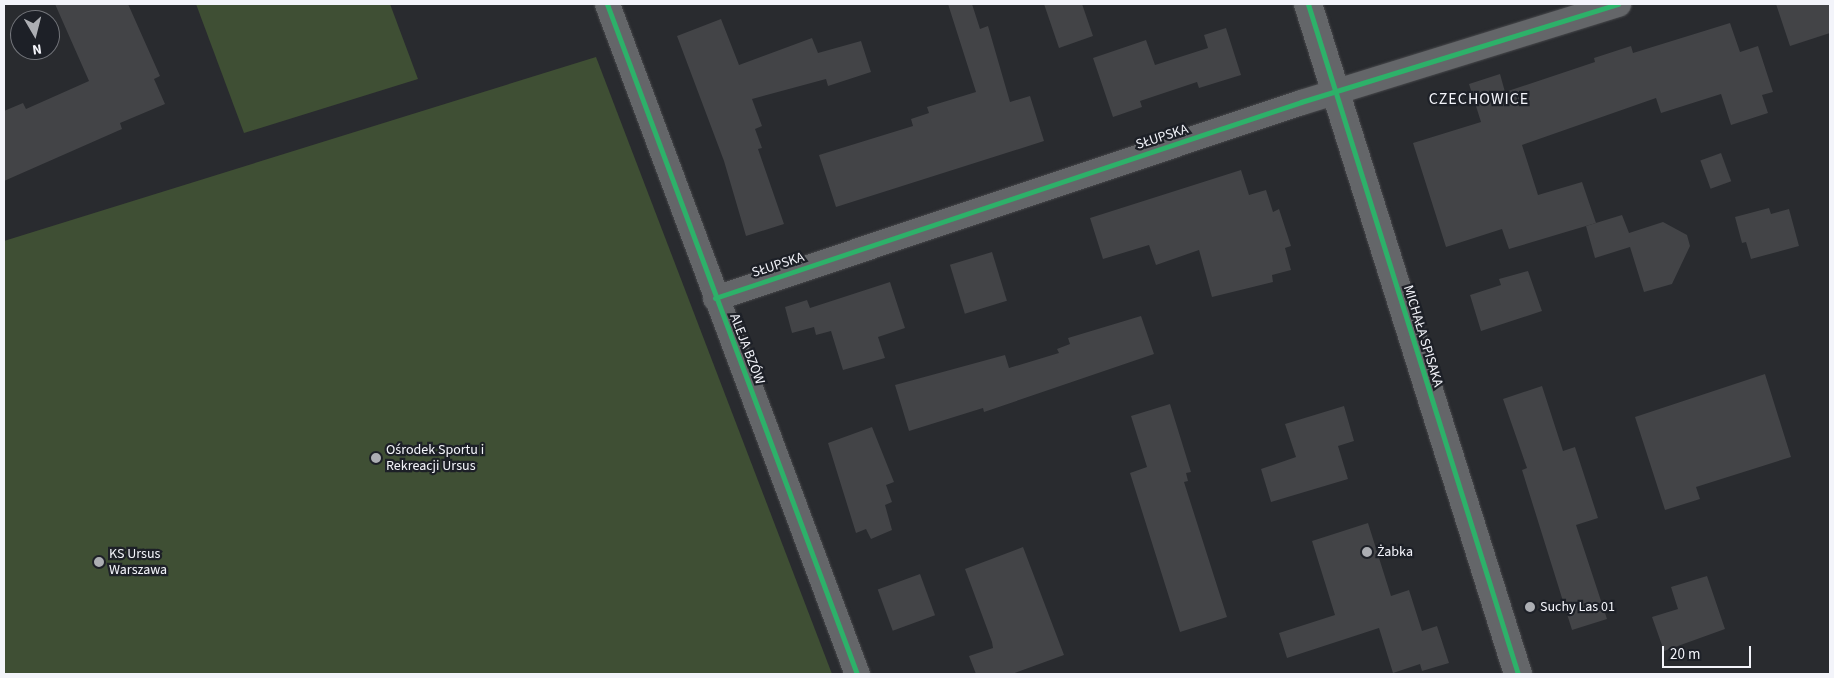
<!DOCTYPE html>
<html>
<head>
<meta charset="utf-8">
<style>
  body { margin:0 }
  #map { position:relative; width:1834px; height:678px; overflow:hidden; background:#292b2f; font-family:"Source Sans 3",sans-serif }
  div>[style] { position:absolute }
  .green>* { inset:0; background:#3f4f34 }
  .building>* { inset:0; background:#434447; transform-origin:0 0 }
  .roads { filter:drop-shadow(0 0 1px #48494c) drop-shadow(0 0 1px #48494c) }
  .minor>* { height:25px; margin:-12.5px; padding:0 12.5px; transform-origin:12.5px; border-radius:12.5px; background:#646669 }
  .tertiary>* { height:28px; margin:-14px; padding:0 14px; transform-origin:14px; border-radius:14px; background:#646669 }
  .cycleway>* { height:5px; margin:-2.5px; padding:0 2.5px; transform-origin:2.5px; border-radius:2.5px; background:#2db169 }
  .dots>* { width:14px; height:14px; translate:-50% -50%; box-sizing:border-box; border:2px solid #1d2027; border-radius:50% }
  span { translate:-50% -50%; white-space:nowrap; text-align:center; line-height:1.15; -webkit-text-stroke:4.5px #1d2027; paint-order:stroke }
  .street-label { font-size:14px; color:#f3f4fa }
  .poi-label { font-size:14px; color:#f3f4fa }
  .left { translate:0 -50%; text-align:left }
  .quarter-label { font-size:16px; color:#f3f4fa; letter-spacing:1px }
  .frame { position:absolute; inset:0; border:5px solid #f3f4fa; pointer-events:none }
  .north { position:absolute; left:10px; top:10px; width:50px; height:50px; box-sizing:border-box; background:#1d2027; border:1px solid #73757b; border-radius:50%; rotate:172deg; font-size:14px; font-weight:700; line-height:20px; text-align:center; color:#f3f4fa }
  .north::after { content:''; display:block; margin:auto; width:18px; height:22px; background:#acaeb3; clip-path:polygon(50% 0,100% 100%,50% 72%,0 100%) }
  .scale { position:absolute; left:1662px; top:646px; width:89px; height:22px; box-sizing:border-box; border:2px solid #f3f4fa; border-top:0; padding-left:6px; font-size:15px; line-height:18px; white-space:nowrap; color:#f3f4fa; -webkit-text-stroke:4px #1d2027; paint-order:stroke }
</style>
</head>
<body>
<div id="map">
  <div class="green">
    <i style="clip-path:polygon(196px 4px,390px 4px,418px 79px,244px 133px)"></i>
    <i style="clip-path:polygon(596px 57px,832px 674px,4px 674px,4px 241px)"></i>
  </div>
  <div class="building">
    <i style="clip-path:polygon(55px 4px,128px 4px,160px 76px,154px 79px,165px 104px,120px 123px,122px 129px,4px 181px,4px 111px,23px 103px,26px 109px,89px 81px)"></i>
    <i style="clip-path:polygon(948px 4px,972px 4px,980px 29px,988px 26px,1010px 102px,1030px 96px,1044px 141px,836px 207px,819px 155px,913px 126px,911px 119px,929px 113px,927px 107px,976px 92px)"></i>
    <i style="clip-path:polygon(1044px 4px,1082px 4px,1093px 36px,1059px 48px)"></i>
    <i style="clip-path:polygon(1776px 4px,1830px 4px,1830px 33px,1790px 46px)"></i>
    <i style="clip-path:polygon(721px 19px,739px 65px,812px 38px,818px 53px,861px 41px,871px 72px,828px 86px,826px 79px,752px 99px,762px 126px,755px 129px,762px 148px,758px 149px,784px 224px,746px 236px,724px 161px,677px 36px)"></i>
    <i style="clip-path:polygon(1730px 23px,1740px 52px,1758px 46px,1773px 92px,1762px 95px,1768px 113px,1731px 125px,1721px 94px,1661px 113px,1656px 98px,1522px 145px,1538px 195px,1582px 182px,1596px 223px,1509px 249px,1502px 229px,1446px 247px,1413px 143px,1481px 122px,1469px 84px,1500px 74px,1505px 92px,1595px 62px,1594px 58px,1631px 46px,1633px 53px)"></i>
    <i style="clip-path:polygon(1226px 28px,1241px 75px,1199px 88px,1197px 82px,1140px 101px,1142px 107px,1113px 117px,1093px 58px,1146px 40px,1155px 65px,1208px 48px,1204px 35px)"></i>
    <i style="left:1721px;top:153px;width:30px;height:22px;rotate:70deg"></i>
    <i style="clip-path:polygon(1241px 170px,1249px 195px,1266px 190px,1273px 212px,1279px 209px,1291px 246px,1285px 248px,1291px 270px,1272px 275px,1273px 282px,1212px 297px,1199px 250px,1156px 265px,1149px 245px,1103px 259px,1090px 218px)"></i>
    <i style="clip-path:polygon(1769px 208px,1771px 214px,1789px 209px,1799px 246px,1751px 259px,1746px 242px,1742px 243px,1735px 217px)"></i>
    <i style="clip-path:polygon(1622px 215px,1629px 233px,1663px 222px,1687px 235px,1690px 246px,1672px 284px,1644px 292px,1630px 247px,1595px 258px,1586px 226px)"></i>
    <i style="left:992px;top:252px;width:51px;height:44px;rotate:73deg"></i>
    <i style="clip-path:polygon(1528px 271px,1542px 311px,1481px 331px,1470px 295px,1501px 285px,1499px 279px)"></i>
    <i style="clip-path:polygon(890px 282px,905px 328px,878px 337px,885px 358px,843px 370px,831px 331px,816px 335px,814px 327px,792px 333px,785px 307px,807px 300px,810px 308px)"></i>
    <i style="clip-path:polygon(1141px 316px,1154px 354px,984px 412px,983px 408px,909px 431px,895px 385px,1005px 355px,1009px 368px,1059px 353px,1057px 349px,1070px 344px,1068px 338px)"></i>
    <i style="clip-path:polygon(1765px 374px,1791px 457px,1696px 487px,1700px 499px,1665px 510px,1635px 417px)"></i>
    <i style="clip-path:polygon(1542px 386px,1563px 451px,1575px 447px,1598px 518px,1576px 525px,1607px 619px,1572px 630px,1522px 470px,1527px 468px,1503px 399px)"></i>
    <i style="clip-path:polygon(1170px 404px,1191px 472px,1186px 473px,1188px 481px,1184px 482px,1227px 617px,1180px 632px,1130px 473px,1147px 467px,1131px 416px)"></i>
    <i style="clip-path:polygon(1344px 406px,1354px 441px,1338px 446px,1348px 479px,1271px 502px,1261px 469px,1296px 457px,1285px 424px)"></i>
    <i style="clip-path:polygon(872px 427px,894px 482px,886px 485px,892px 502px,885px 505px,892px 530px,871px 539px,866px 529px,856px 533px,828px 443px)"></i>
    <i style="clip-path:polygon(1368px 523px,1391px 596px,1409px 590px,1422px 631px,1437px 626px,1449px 663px,1422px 671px,1420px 664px,1393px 673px,1379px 628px,1287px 658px,1279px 633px,1335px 615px,1312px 541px)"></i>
    <i style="clip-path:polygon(1023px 547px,1064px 655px,1012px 674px,976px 674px,969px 656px,993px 648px,992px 642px,965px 569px)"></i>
    <i style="left:920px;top:574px;width:44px;height:45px;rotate:70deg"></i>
    <i style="clip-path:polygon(1707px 576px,1725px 629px,1664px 651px,1652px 617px,1678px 609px,1671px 587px)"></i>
  </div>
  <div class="roads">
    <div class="minor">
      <i style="left:607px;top:4px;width:715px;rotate:69.54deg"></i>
      <i style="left:715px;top:298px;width:618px;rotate:-18.49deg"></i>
      <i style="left:1301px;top:102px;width:332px;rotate:-17.2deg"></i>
    </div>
    <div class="tertiary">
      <i style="left:1308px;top:4px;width:702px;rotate:72.6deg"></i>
    </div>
  </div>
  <div class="cycleway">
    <i style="left:607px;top:4px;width:715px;rotate:69.54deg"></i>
    <i style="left:1308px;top:4px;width:702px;rotate:72.6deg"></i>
    <i style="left:715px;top:298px;width:618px;rotate:-18.49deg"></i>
    <i style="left:1301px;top:102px;width:332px;rotate:-17.2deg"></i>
  </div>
  <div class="dots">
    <i style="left:376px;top:458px;background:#acaeb3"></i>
    <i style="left:1367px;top:552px;background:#acaeb3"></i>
    <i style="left:99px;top:562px;background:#acaeb3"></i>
    <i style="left:1530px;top:607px;background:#acaeb3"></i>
  </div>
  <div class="street-label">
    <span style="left:1162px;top:137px;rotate:-18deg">SŁUPSKA</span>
    <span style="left:778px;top:265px;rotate:-18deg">SŁUPSKA</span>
    <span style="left:1423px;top:336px;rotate:73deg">MICHAŁA SPISAKA</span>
    <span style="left:747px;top:349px;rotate:69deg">ALEJA BZÓW</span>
  </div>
  <div class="poi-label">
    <span class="left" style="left:386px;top:458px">Ośrodek Sportu i<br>Rekreacji Ursus</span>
    <span class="left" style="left:1377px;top:552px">Żabka</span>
    <span class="left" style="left:109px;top:562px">KS Ursus<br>Warszawa</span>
    <span class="left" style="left:1540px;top:607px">Suchy Las 01</span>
  </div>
  <div class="quarter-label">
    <span style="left:1479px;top:99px">CZECHOWICE</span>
  </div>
  <div class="frame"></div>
  <div class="north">N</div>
  <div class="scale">20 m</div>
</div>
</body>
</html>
